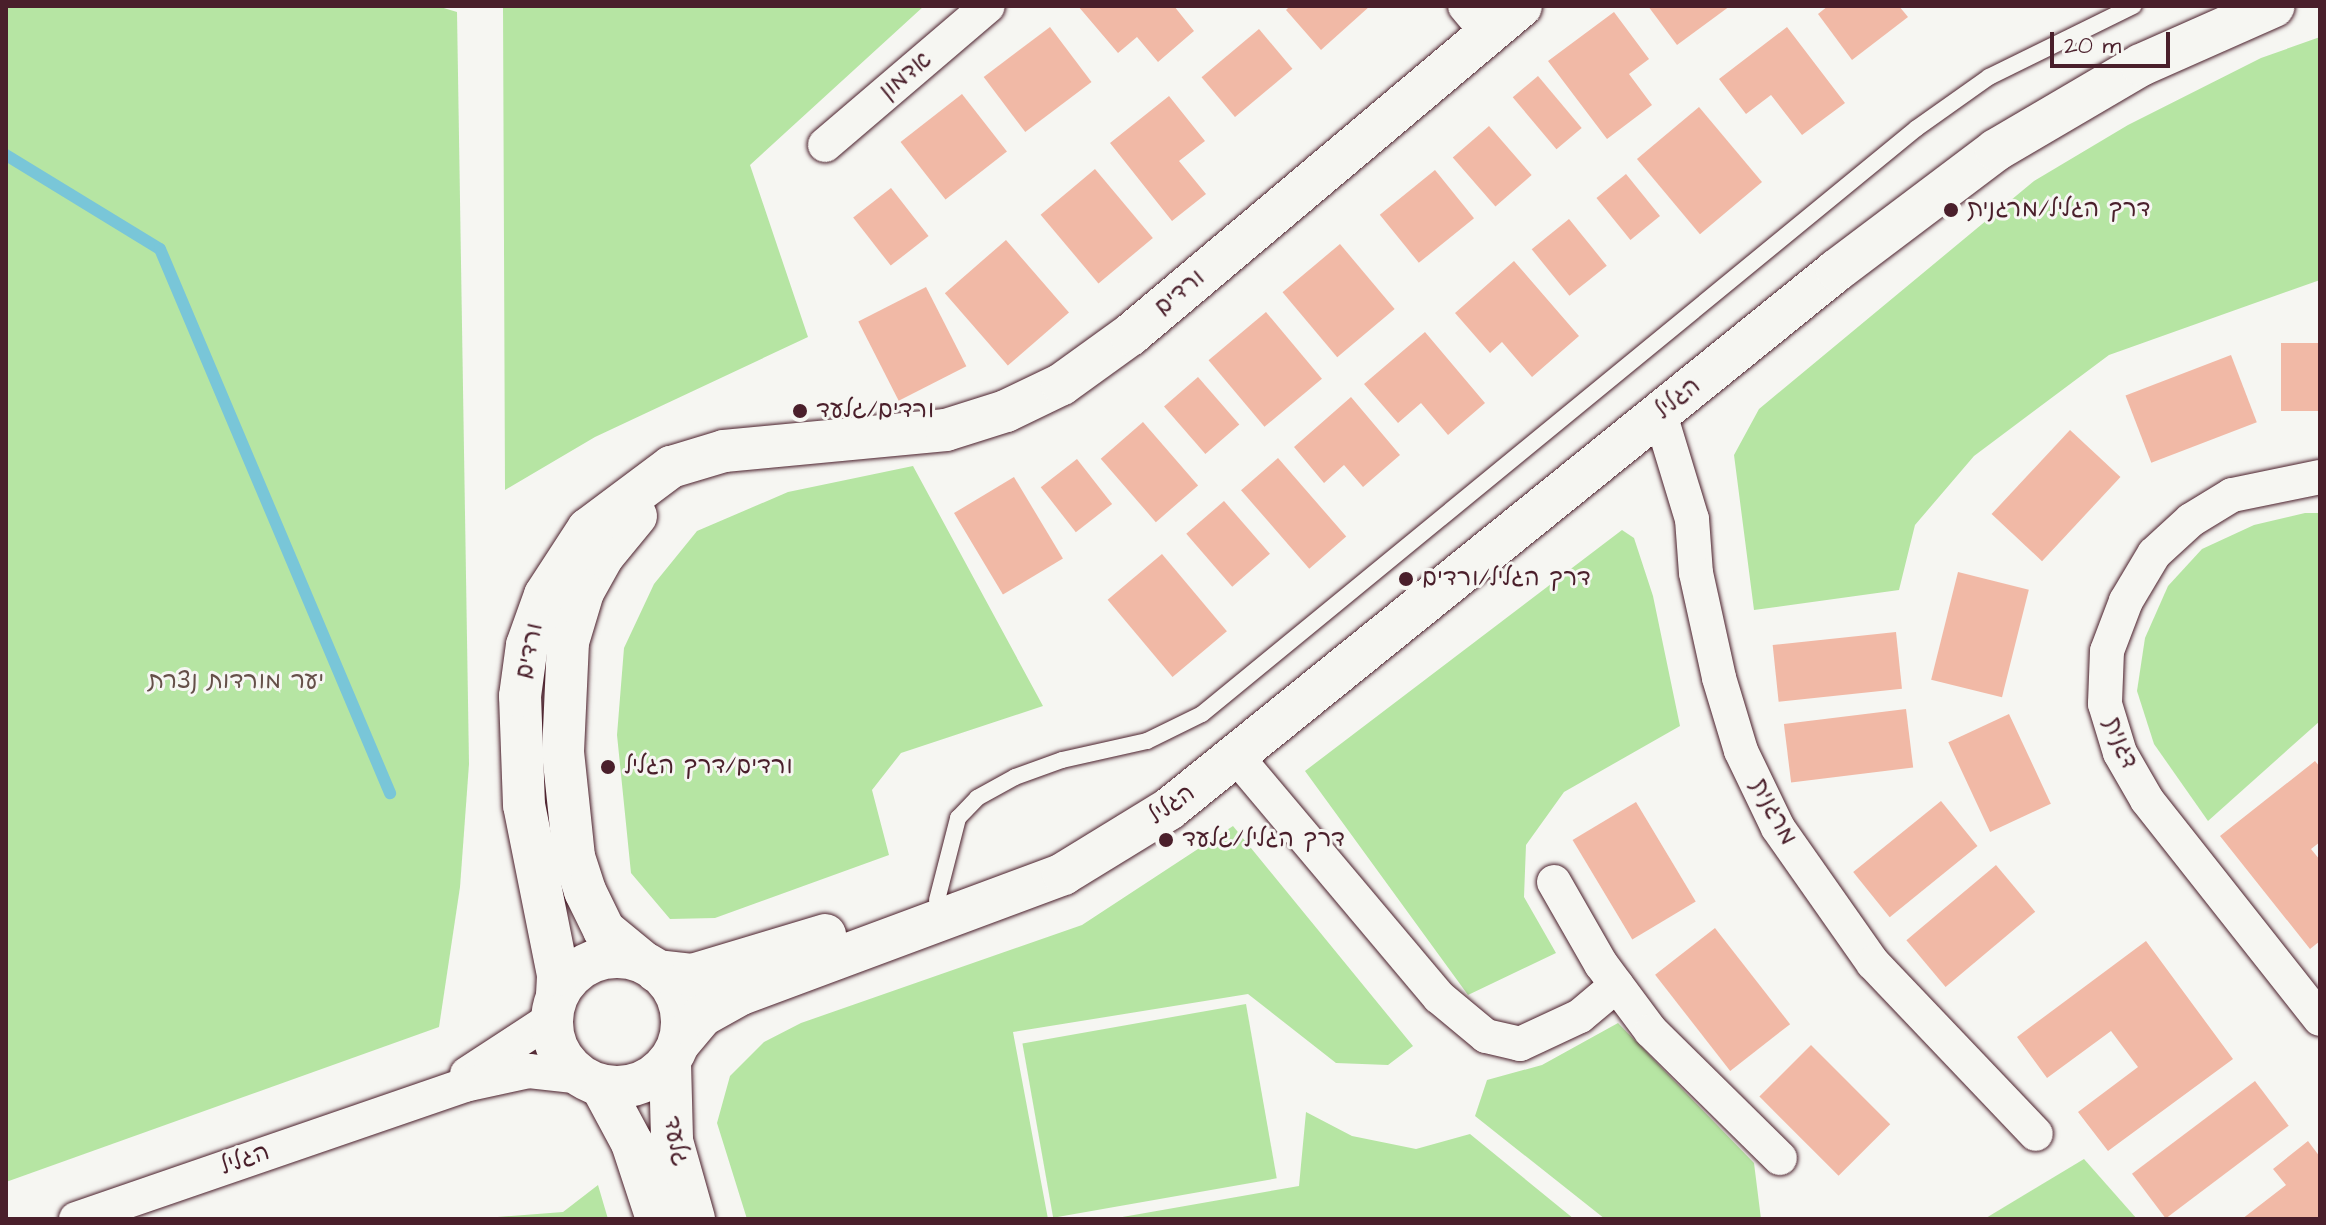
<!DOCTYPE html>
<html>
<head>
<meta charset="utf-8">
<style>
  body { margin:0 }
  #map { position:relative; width:2326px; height:1225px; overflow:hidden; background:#f6f6f2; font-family:"Architects Daughter","Playpen Sans Hebrew",sans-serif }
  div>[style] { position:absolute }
  .green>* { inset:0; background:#b6e5a3; transform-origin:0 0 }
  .stream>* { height:12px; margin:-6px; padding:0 6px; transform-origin:6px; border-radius:6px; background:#79c6d8 }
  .building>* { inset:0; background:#f1b9a6; transform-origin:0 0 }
  .roads { filter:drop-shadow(0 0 2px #4a1f2b) drop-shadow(0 0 2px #4a1f2b) }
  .service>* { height:16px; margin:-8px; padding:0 8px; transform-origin:8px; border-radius:8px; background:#f6f6f2 }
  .minor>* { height:34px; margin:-17px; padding:0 17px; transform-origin:17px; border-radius:17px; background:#f6f6f2 }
  .tertiary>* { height:42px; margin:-21px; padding:0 21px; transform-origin:21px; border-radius:21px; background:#f6f6f2 }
  .tertiary>.ring { margin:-21px; padding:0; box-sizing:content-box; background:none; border:42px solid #f6f6f2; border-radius:50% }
  .dots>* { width:22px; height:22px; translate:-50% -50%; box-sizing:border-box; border:4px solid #f6f6f2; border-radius:50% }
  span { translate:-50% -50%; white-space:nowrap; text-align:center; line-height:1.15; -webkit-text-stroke:6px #f6f6f2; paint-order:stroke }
  .street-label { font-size:24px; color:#4a1f2b }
  .poi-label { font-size:24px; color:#4a1f2b }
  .left { translate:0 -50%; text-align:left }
  .park-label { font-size:24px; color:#655049 }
  .frame { position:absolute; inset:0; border:8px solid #4a1f2b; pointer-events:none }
  .scale { position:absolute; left:2050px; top:32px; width:120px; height:36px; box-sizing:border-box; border:4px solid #4a1f2b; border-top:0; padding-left:10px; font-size:24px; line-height:28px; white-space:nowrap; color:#4a1f2b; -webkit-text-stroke:6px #f6f6f2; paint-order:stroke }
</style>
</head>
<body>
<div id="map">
  <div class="green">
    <i style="clip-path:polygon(6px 6px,437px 6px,457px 12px,469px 764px,460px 887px,439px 1027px,6px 1182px)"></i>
    <i style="clip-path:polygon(503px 6px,924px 6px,750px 165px,808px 337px,595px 437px,505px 490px)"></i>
    <i style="clip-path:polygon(2320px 37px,2320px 280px,2109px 355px,1974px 456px,1915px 525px,1899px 590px,1754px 610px,1734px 455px,1759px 409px,2034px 181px,2128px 125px,2261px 58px)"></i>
    <i style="clip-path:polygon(913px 466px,1043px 706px,901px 753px,872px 790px,889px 855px,715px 918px,670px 919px,631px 873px,617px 735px,624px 648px,654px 584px,697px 531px,788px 492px)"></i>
    <i style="clip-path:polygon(2305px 513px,2320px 513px,2320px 721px,2208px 821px,2154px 744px,2137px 691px,2145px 638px,2168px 586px,2202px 549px,2254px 525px)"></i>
    <i style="clip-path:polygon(1622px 530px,1634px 538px,1653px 596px,1680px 726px,1564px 792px,1526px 845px,1524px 897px,1556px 953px,1468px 995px,1305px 771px)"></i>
    <i style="clip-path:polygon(1233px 826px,1413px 1046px,1388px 1065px,1336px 1063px,1248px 994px,1013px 1032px,1048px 1219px,747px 1219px,717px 1123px,730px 1076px,764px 1042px,801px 1023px,1082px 925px)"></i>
    <i style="left:1246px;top:1004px;width:177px;height:227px;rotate:80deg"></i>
    <i style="clip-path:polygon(1618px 1023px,1754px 1163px,1761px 1219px,1605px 1219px,1475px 1116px,1487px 1080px,1542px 1065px)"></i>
    <i style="clip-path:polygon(1306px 1112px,1352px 1136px,1416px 1149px,1470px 1134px,1574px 1219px,1111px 1219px,1299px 1186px)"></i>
    <i style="clip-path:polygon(2084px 1159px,2137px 1219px,1985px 1219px,1986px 1218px)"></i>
    <i style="clip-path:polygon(598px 1185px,608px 1219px,471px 1219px,563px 1212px)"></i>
  </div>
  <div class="stream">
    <i style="left:6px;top:155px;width:180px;rotate:31.4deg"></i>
    <i style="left:160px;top:249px;width:591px;rotate:67.08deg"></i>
  </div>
  <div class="building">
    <i style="clip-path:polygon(1078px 6px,1174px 6px,1194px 31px,1158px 62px,1137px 37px,1118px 53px)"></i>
    <i style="clip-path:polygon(1290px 6px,1370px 6px,1321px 50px,1286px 10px)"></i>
    <i style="clip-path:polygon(1648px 6px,1730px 6px,1677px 45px)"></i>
    <i style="clip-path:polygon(1828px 6px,1899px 6px,1908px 17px,1852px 60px,1818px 14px)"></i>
    <i style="clip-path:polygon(1614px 12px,1649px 59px,1629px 74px,1652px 105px,1607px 139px,1548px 61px)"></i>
    <i style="left:1050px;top:27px;width:69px;height:83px;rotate:53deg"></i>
    <i style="clip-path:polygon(1787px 27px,1845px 103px,1802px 135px,1771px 95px,1746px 114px,1719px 79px)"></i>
    <i style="left:1259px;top:29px;width:52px;height:75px;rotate:50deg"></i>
    <i style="left:1538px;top:76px;width:68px;height:33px;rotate:50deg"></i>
    <i style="left:962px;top:94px;width:73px;height:78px;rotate:52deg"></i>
    <i style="clip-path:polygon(1169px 96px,1205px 141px,1179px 161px,1206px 194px,1172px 221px,1110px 143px)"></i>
    <i style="left:1699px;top:107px;width:98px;height:81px;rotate:50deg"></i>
    <i style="left:1489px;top:126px;width:65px;height:48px;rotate:49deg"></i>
    <i style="left:1095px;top:169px;width:90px;height:71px;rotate:50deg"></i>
    <i style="left:1435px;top:170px;width:62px;height:71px;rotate:51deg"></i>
    <i style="left:1626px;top:174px;width:54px;height:38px;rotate:51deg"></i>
    <i style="left:891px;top:188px;width:61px;height:48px;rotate:52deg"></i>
    <i style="left:1569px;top:219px;width:60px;height:48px;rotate:51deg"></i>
    <i style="left:1006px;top:240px;width:96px;height:81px;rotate:49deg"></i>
    <i style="left:1340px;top:244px;width:85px;height:75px;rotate:50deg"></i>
    <i style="clip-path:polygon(1514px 261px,1579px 336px,1532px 377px,1502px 342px,1490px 353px,1455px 313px)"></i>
    <i style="left:926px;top:287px;width:89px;height:76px;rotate:63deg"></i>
    <i style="left:1266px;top:312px;width:87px;height:75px;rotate:50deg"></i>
    <i style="clip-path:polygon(1425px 332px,1485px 403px,1448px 435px,1421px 403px,1398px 423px,1364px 384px)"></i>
    <i style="left:2320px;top:343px;width:68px;height:39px;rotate:90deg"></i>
    <i style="left:2231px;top:355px;width:72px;height:113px;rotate:69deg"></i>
    <i style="left:1198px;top:377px;width:63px;height:45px;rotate:49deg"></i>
    <i style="clip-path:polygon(1351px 397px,1400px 455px,1363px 487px,1344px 465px,1324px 483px,1294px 447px)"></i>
    <i style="left:1143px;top:422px;width:84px;height:56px;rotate:49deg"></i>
    <i style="left:2070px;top:430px;width:69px;height:115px;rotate:43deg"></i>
    <i style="left:1278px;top:458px;width:104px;height:49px;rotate:49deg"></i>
    <i style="left:1077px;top:459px;width:57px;height:46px;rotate:52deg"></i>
    <i style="left:1014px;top:477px;width:95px;height:70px;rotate:59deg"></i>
    <i style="left:1224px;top:501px;width:70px;height:50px;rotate:49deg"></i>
    <i style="left:1162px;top:554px;width:101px;height:71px;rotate:50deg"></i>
    <i style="left:1958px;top:572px;width:73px;height:111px;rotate:14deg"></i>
    <i style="left:1896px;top:632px;width:57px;height:124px;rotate:84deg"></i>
    <i style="left:1906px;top:709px;width:59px;height:123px;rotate:83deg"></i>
    <i style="left:2009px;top:714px;width:99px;height:67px;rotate:65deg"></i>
    <i style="clip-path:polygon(2315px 761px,2320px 767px,2320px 842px,2311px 849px,2320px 860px,2320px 941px,2310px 949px,2220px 836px)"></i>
    <i style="left:1941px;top:801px;width:58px;height:113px;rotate:51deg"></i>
    <i style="left:1636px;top:802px;width:116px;height:74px;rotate:59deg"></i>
    <i style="left:1996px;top:865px;width:61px;height:117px;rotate:50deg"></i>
    <i style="left:1715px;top:928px;width:122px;height:76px;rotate:52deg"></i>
    <i style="clip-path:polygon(2146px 941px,2233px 1059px,2108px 1151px,2078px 1112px,2138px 1067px,2111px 1031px,2047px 1078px,2017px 1037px)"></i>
    <i style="left:1811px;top:1045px;width:112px;height:73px;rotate:45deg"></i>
    <i style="left:2255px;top:1081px;width:56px;height:154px;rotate:53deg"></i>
    <i style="clip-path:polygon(2308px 1141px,2320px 1157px,2320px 1219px,2242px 1219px,2286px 1185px,2273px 1169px)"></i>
  </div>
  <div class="roads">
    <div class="service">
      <i style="left:937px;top:900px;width:85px;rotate:-75.6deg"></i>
      <i style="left:958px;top:818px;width:28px;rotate:-46deg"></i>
      <i style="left:977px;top:798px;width:43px;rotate:-28.9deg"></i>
      <i style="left:1015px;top:777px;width:50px;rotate:-19.9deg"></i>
      <i style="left:1062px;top:760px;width:87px;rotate:-12.6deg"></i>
      <i style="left:1147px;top:741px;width:61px;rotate:-26.1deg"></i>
      <i style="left:1202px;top:714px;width:924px;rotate:-39.34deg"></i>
      <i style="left:1917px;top:128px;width:88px;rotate:-35.3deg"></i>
      <i style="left:1989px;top:77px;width:161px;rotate:-26.2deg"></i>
    </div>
    <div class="minor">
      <i style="left:1465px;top:6px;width:35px;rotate:50deg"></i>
      <i style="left:825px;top:145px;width:214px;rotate:-40.5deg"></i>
      <i style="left:1660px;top:414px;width:110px;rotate:73.1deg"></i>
      <i style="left:1692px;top:519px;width:54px;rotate:85.8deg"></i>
      <i style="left:1696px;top:573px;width:107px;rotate:77.6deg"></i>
      <i style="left:1719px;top:678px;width:76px;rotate:73.2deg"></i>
      <i style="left:1741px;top:751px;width:85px;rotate:64.3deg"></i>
      <i style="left:1778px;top:828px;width:165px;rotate:54.9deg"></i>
      <i style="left:1873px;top:963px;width:236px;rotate:46.4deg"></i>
      <i style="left:2320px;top:477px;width:90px;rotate:168.4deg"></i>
      <i style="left:2232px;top:495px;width:48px;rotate:148.6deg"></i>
      <i style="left:2191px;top:520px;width:50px;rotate:137.4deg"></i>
      <i style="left:2154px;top:554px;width:55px;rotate:120.8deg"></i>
      <i style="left:2126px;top:601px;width:53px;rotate:110.8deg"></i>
      <i style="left:2107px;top:651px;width:53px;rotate:92.2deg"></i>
      <i style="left:2105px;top:704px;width:51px;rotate:73deg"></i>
      <i style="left:2120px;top:753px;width:54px;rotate:60.1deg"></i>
      <i style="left:2147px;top:800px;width:279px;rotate:51.7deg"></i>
      <i style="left:1236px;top:756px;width:315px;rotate:49.9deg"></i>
      <i style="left:1439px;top:997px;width:61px;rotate:39.7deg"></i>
      <i style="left:1486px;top:1036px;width:35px;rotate:13deg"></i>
      <i style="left:1520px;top:1044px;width:66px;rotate:-25deg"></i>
      <i style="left:1580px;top:1016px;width:48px;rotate:-40deg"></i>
      <i style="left:1554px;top:882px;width:95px;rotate:60.2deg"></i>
      <i style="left:1601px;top:964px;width:84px;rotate:53.3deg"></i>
      <i style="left:1651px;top:1031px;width:181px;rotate:44.6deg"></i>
      <i style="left:467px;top:1074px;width:100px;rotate:-33.2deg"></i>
      <i style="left:76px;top:1219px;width:411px;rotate:-19deg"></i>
      <i style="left:465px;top:1085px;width:66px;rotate:-12.3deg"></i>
      <i style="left:529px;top:1071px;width:52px;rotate:6.6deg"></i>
    </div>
    <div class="tertiary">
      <i style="left:636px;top:516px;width:52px;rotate:129.5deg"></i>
      <i style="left:603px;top:556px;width:41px;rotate:119.1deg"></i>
      <i style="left:583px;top:592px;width:52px;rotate:106.7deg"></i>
      <i style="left:568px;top:642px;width:110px;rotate:92.6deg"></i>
      <i style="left:563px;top:752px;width:106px;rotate:84deg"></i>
      <i style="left:574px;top:857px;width:36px;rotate:72deg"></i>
      <i style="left:585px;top:891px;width:43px;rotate:64deg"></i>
      <i style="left:604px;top:930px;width:50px;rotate:39.4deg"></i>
      <i class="ring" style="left:552px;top:957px;width:88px;height:88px"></i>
      <i style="left:656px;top:971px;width:36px;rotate:6deg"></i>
      <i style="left:692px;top:975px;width:139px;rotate:-16.7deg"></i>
      <i style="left:557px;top:995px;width:20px;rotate:-87deg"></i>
      <i style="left:558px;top:975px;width:173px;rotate:-101.3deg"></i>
      <i style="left:524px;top:805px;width:109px;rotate:-92.1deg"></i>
      <i style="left:520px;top:696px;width:51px;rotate:-82.2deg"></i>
      <i style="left:527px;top:645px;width:53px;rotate:-70.2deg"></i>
      <i style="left:545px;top:595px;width:79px;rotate:-56.9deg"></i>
      <i style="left:588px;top:529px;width:104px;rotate:-36.8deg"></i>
      <i style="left:671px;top:467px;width:55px;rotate:-16.8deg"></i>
      <i style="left:724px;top:451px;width:223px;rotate:-5.4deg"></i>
      <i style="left:946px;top:430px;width:63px;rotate:-17.6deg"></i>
      <i style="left:1006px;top:411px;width:62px;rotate:-25.7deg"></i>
      <i style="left:1062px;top:384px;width:84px;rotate:-35.8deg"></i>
      <i style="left:1130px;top:335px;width:511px;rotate:-40.08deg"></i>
      <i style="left:680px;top:1042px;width:35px;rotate:-50deg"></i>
      <i style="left:703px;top:1015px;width:43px;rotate:-28.9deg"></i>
      <i style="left:741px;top:994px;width:344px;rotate:-20.4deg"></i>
      <i style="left:1063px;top:874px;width:124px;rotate:-31.5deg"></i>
      <i style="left:1169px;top:809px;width:858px;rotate:-38.9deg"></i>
      <i style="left:1837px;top:270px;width:199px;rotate:-37deg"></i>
      <i style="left:1996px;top:150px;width:168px;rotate:-30.4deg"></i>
      <i style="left:2141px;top:65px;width:145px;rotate:-23.9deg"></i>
      <i style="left:670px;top:1062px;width:79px;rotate:88.5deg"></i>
      <i style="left:672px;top:1141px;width:81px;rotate:74.2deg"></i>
      <i style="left:602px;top:1087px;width:64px;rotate:61.8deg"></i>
      <i style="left:632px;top:1143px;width:80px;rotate:71.8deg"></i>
    </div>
  </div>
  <div class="dots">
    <i style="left:1951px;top:210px;background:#4a1f2b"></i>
    <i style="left:800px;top:411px;background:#4a1f2b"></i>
    <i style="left:1406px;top:579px;background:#4a1f2b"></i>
    <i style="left:608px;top:767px;background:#4a1f2b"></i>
    <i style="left:1166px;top:840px;background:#4a1f2b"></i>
  </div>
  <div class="street-label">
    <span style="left:906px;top:76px;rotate:-40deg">אדמון</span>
    <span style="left:1180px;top:293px;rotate:-40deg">ורדים</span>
    <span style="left:1678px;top:399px;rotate:-39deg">הגליל</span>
    <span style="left:530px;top:651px;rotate:-78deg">ורדים</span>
    <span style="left:2120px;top:743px;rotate:68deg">דגנית</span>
    <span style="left:1172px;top:805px;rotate:-35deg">הגליל</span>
    <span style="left:1773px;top:812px;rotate:62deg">מרגנית</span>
    <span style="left:675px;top:1141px;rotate:79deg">גלעד</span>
    <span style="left:245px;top:1160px;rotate:-19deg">הגליל</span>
  </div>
  <div class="poi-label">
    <span class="left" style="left:1967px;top:210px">דרך הגליל/מרגנית</span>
    <span class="left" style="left:816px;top:411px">ורדים/גלעד</span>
    <span class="left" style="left:1422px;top:579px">דרך הגליל/ורדים</span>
    <span class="left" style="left:624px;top:767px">ורדים/דרך הגליל</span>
    <span class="left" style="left:1182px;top:840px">דרך הגליל/גלעד</span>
  </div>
  <div class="park-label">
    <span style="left:236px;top:682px">יער מורדות נצרת</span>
  </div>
  <div class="frame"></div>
  <div class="scale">20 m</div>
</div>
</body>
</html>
